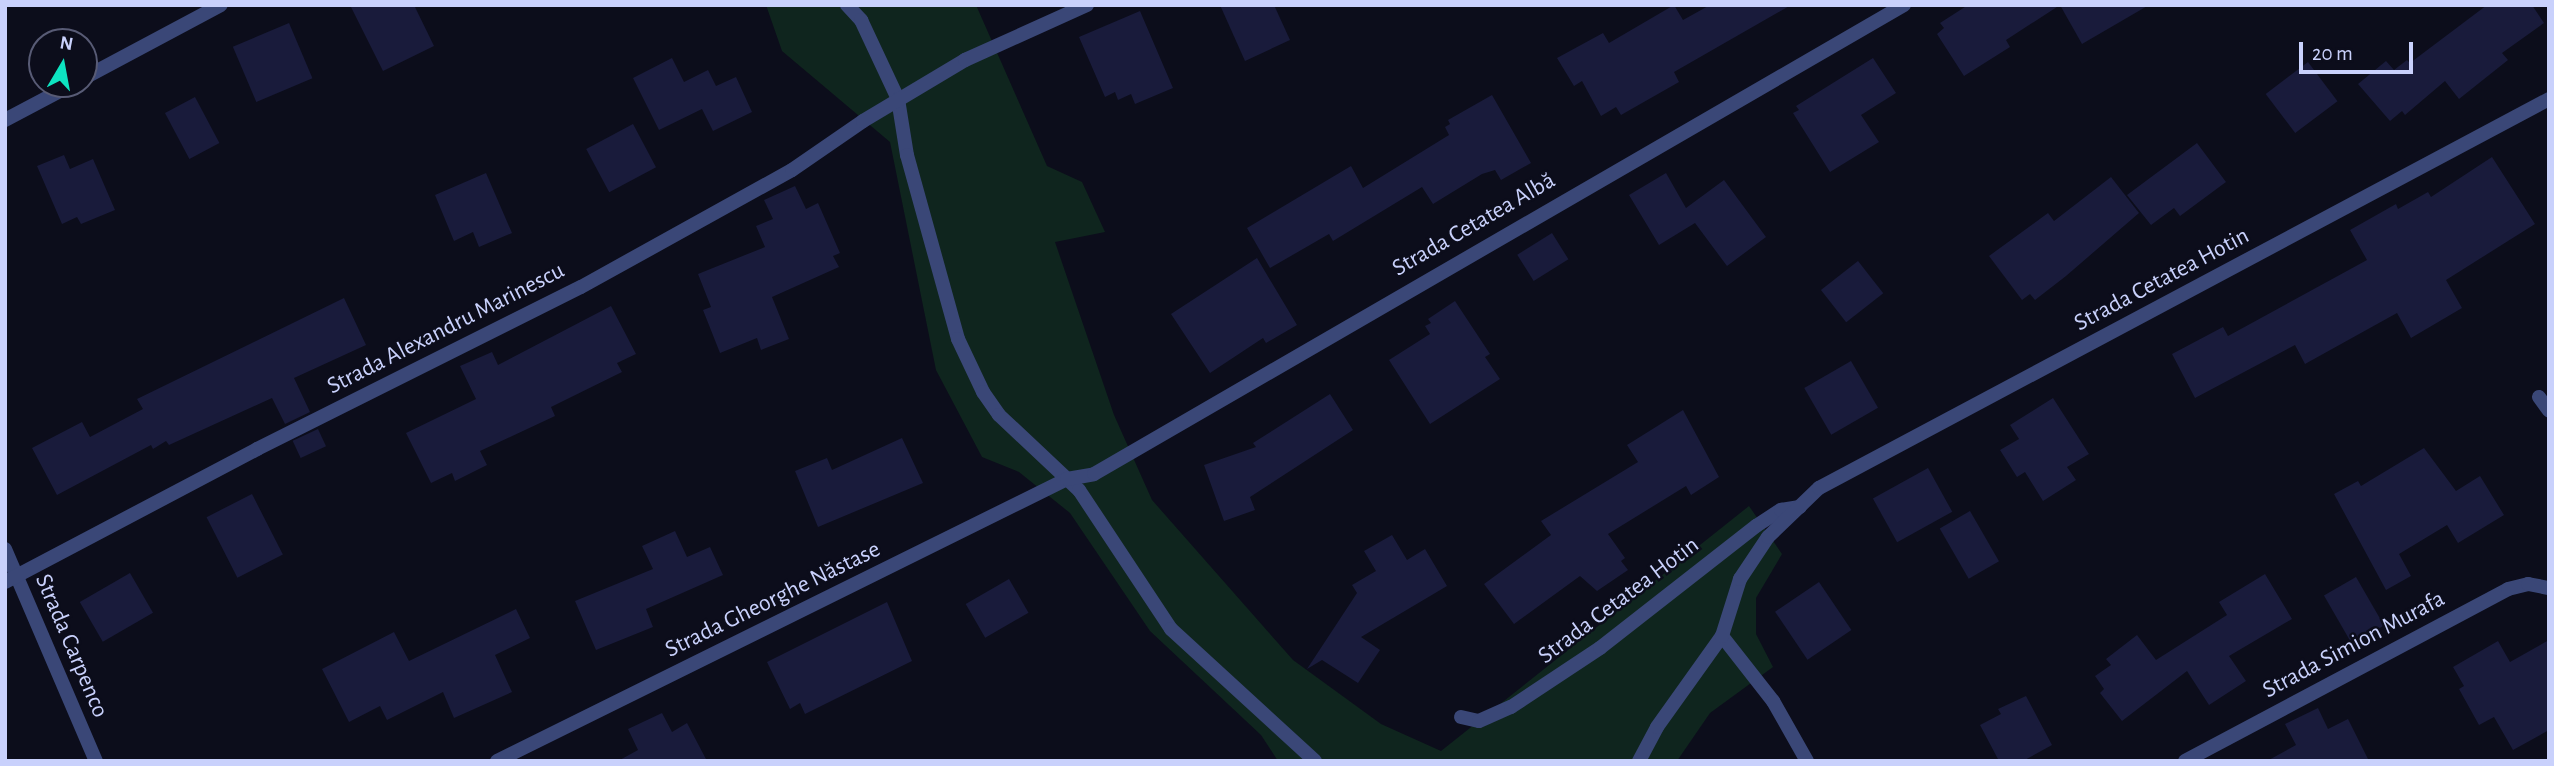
<!DOCTYPE html>
<html>
<head>
<meta charset="utf-8">
<style>
  body { margin:0 }
  #map { position:relative; width:2554px; height:766px; overflow:hidden; background:#0c0d1b; font-family:"Alegreya Sans",sans-serif }
  div>[style] { position:absolute }
  .green>* { inset:0; background:#0f251e }
  .building>* { inset:0; background:#191b3b; transform-origin:0 0 }
  .lane>* { height:14px; margin:-7px; padding:0 7px; transform-origin:7px; border-radius:7px; background:#3a4777 }
  .street>* { height:14px; margin:-7px; padding:0 7px; transform-origin:7px; border-radius:7px; background:#3a4777 }
  span { translate:-50% -50%; white-space:nowrap; text-align:center; line-height:1.15; -webkit-text-stroke:5px #0c0d1b; paint-order:stroke }
  .street-label { font-size:24px; color:#c9d1fc }
  .frame { position:absolute; inset:0; border:7px solid #c9d1fc; pointer-events:none }
  .north { position:absolute; left:28px; top:28px; width:70px; height:70px; box-sizing:border-box; background:#0c0d1b; border:2px solid #585b75; border-radius:50%; rotate:10deg; font-size:19px; font-weight:700; line-height:28px; text-align:center; color:#c9d1fc }
  .north::after { content:''; display:block; margin:auto; width:24px; height:32px; background:#0de4c1; clip-path:polygon(50% 0,100% 100%,50% 72%,0 100%) }
  .scale { position:absolute; left:2299px; top:42px; width:114px; height:32px; box-sizing:border-box; border:4px solid #c9d1fc; border-top:0; padding-left:9px; font-size:21px; line-height:24px; white-space:nowrap; color:#c9d1fc; -webkit-text-stroke:5px #0c0d1b; paint-order:stroke }
</style>
</head>
<body>
<div id="map">
  <div class="green">
    <i style="clip-path:polygon(766px 5px,976px 5px,1047px 166px,1082px 182px,1105px 232px,1055px 242px,1114px 415px,1152px 500px,1293px 660px,1381px 724px,1441px 751px,1749px 506px,1782px 554px,1756px 598px,1756px 634px,1773px 667px,1710px 713px,1677px 761px,1278px 761px,1261px 735px,1150px 631px,1070px 513px,1019px 472px,982px 457px,936px 370px,890px 142px,782px 51px)"></i>
  </div>
  <div class="building">
    <i style="clip-path:polygon(350px 5px,414px 5px,434px 46px,383px 71px)"></i>
    <i style="clip-path:polygon(1220px 5px,1274px 5px,1290px 40px,1245px 61px)"></i>
    <i style="clip-path:polygon(1674px 5px,1683px 20px,1710px 5px,1791px 5px,1674px 72px,1679px 82px,1621px 115px,1616px 107px,1601px 116px,1582px 81px,1574px 86px,1557px 58px,1603px 33px,1609px 43px)"></i>
    <i style="clip-path:polygon(1968px 5px,2060px 5px,2006px 40px,2010px 47px,1964px 76px,1937px 34px,1944px 28px,1940px 23px)"></i>
    <i style="clip-path:polygon(2060px 5px,2149px 5px,2082px 44px)"></i>
    <i style="clip-path:polygon(2487px 5px,2532px 5px,2544px 23px,2502px 53px,2508px 60px,2459px 99px,2445px 81px,2405px 115px,2402px 111px,2390px 121px,2358px 84px,2386px 61px,2394px 70px,2407px 60px,2410px 63px)"></i>
    <i style="clip-path:polygon(1140px 11px,1173px 88px,1135px 104px,1131px 94px,1118px 100px,1115px 92px,1105px 97px,1079px 37px)"></i>
    <i style="left:289px;top:23px;width:60px;height:61px;rotate:67deg"></i>
    <i style="clip-path:polygon(672px 58px,684px 82px,708px 70px,716px 86px,736px 77px,752px 112px,713px 131px,702px 109px,659px 130px,633px 78px)"></i>
    <i style="clip-path:polygon(1873px 58px,1896px 93px,1861px 115px,1879px 142px,1830px 172px,1793px 113px,1799px 110px,1796px 106px)"></i>
    <i style="left:2308px;top:62px;width:49px;height:53px;rotate:53deg"></i>
    <i style="clip-path:polygon(1492px 95px,1531px 163px,1501px 180px,1495px 170px,1482px 174px,1433px 204px,1422px 187px,1333px 241px,1329px 234px,1270px 268px,1247px 228px,1351px 166px,1363px 188px,1449px 135px,1445px 127px,1450px 124px,1448px 120px)"></i>
    <i style="left:195px;top:97px;width:52px;height:34px;rotate:62deg"></i>
    <i style="left:633px;top:124px;width:49px;height:53px;rotate:62deg"></i>
    <i style="clip-path:polygon(2197px 143px,2226px 182px,2180px 216px,2174px 208px,2151px 225px,2127px 195px)"></i>
    <i style="clip-path:polygon(64px 155px,70px 169px,93px 159px,115px 210px,81px 224px,77px 217px,62px 224px,37px 166px)"></i>
    <i style="clip-path:polygon(2492px 157px,2535px 224px,2446px 280px,2462px 308px,2411px 338px,2397px 313px,2305px 364px,2295px 345px,2195px 398px,2172px 354px,2223px 327px,2228px 336px,2367px 260px,2350px 230px,2396px 204px,2398px 209px,2428px 192px,2431px 197px)"></i>
    <i style="clip-path:polygon(486px 173px,512px 233px,479px 247px,473px 232px,454px 241px,435px 195px)"></i>
    <i style="clip-path:polygon(1666px 173px,1686px 208px,1724px 180px,1766px 237px,1727px 266px,1695px 223px,1659px 245px,1629px 195px)"></i>
    <i style="clip-path:polygon(2111px 177px,2139px 213px,2066px 276px,2035px 300px,2030px 294px,2022px 300px,1989px 256px,2048px 213px,2054px 221px)"></i>
    <i style="clip-path:polygon(795px 186px,806px 209px,818px 203px,840px 253px,833px 256px,839px 267px,772px 297px,789px 339px,761px 350px,757px 338px,720px 353px,703px 310px,711px 307px,698px 274px,765px 247px,756px 226px,773px 219px,764px 200px)"></i>
    <i style="left:1552px;top:233px;width:31px;height:41px;rotate:58deg"></i>
    <i style="clip-path:polygon(1257px 258px,1297px 325px,1266px 343px,1263px 338px,1210px 373px,1171px 314px)"></i>
    <i style="left:1858px;top:261px;width:41px;height:47px;rotate:52deg"></i>
    <i style="clip-path:polygon(344px 298px,366px 345px,294px 378px,310px 412px,285px 424px,272px 398px,169px 445px,166px 441px,153px 449px,151px 445px,57px 495px,32px 448px,82px 422px,90px 437px,143px 409px,137px 399px)"></i>
    <i style="clip-path:polygon(1455px 301px,1490px 354px,1485px 357px,1500px 379px,1430px 424px,1389px 360px,1430px 334px,1425px 326px,1431px 323px,1428px 319px)"></i>
    <i style="clip-path:polygon(611px 306px,636px 354px,617px 363px,622px 372px,551px 407px,555px 416px,480px 451px,487px 465px,455px 481px,452px 473px,431px 483px,406px 433px,476px 399px,460px 366px,492px 352px,498px 365px)"></i>
    <i style="left:1851px;top:361px;width:54px;height:54px;rotate:60deg"></i>
    <i style="clip-path:polygon(1330px 394px,1353px 430px,1250px 497px,1255px 510px,1224px 521px,1204px 465px,1256px 447px,1253px 443px)"></i>
    <i style="clip-path:polygon(2053px 398px,2089px 454px,2067px 467px,2076px 480px,2043px 501px,2025px 472px,2017px 477px,2000px 450px,2019px 439px,2010px 425px)"></i>
    <i style="clip-path:polygon(1683px 410px,1719px 477px,1691px 495px,1686px 486px,1608px 534px,1625px 558px,1621px 561px,1628px 570px,1597px 591px,1580px 576px,1514px 624px,1484px 584px,1551px 535px,1541px 521px,1638px 462px,1627px 445px)"></i>
    <i style="left:318px;top:429px;width:19px;height:28px;rotate:65deg"></i>
    <i style="clip-path:polygon(902px 438px,923px 483px,818px 527px,795px 471px,827px 458px,832px 470px)"></i>
    <i style="clip-path:polygon(2424px 448px,2456px 491px,2480px 476px,2504px 515px,2458px 543px,2447px 525px,2399px 554px,2411px 576px,2386px 590px,2334px 494px,2358px 481px,2361px 486px)"></i>
    <i style="left:1928px;top:468px;width:50px;height:63px;rotate:61deg"></i>
    <i style="left:252px;top:494px;width:68px;height:51px;rotate:63deg"></i>
    <i style="left:1970px;top:511px;width:58px;height:35px;rotate:60deg"></i>
    <i style="clip-path:polygon(675px 531px,687px 557px,710px 547px,723px 575px,646px 609px,653px 627px,596px 650px,575px 601px,653px 569px,642px 546px)"></i>
    <i style="clip-path:polygon(1392px 535px,1407px 560px,1425px 549px,1447px 586px,1361px 637px,1380px 650px,1358px 683px,1322px 660px,1307px 669px,1357px 593px,1352px 585px,1376px 571px,1364px 551px)"></i>
    <i style="left:130px;top:573px;width:46px;height:58px;rotate:60deg"></i>
    <i style="clip-path:polygon(2265px 574px,2292px 619px,2229px 656px,2246px 681px,2209px 705px,2187px 671px,2122px 721px,2100px 693px,2104px 689px,2095px 676px,2111px 665px,2106px 659px,2137px 635px,2156px 660px,2227px 615px,2219px 602px)"></i>
    <i style="left:2356px;top:577px;width:56px;height:37px;rotate:60deg"></i>
    <i style="left:1009px;top:579px;width:39px;height:50px;rotate:60deg"></i>
    <i style="left:1819px;top:582px;width:58px;height:53px;rotate:56deg"></i>
    <i style="clip-path:polygon(887px 602px,912px 661px,805px 714px,800px 703px,790px 709px,767px 662px)"></i>
    <i style="clip-path:polygon(516px 609px,530px 638px,495px 655px,512px 692px,454px 718px,443px 692px,387px 720px,380px 706px,349px 722px,322px 669px,394px 632px,409px 661px)"></i>
    <i style="clip-path:polygon(2549px 640px,2549px 730px,2513px 750px,2494px 717px,2479px 725px,2459px 689px,2464px 686px,2453px 667px,2498px 641px,2510px 662px)"></i>
    <i style="clip-path:polygon(2026px 696px,2052px 745px,2023px 761px,1999px 761px,1980px 725px,2001px 714px,1998px 709px)"></i>
    <i style="clip-path:polygon(2318px 708px,2328px 729px,2348px 719px,2369px 761px,2267px 761px,2296px 745px,2285px 724px)"></i>
    <i style="clip-path:polygon(662px 713px,672px 732px,687px 723px,707px 761px,618px 761px,638px 750px,628px 729px)"></i>
  </div>
  <div class="lane">
    <i style="left:2539px;top:397px;width:17px;rotate:54deg"></i>
  </div>
  <div class="street">
    <i style="left:847px;top:5px;width:21px;rotate:47deg"></i>
    <i style="left:861px;top:20px;width:87px;rotate:64.9deg"></i>
    <i style="left:898px;top:99px;width:57px;rotate:80.9deg"></i>
    <i style="left:907px;top:155px;width:191px;rotate:74.5deg"></i>
    <i style="left:958px;top:339px;width:59px;rotate:64.7deg"></i>
    <i style="left:983px;top:392px;width:28px;rotate:55deg"></i>
    <i style="left:999px;top:415px;width:110px;rotate:43.2deg"></i>
    <i style="left:1079px;top:490px;width:167px;rotate:56.5deg"></i>
    <i style="left:1171px;top:629px;width:195px;rotate:42.5deg"></i>
    <i style="left:84px;top:78px;width:155px;rotate:-28.1deg"></i>
    <i style="left:5px;top:120px;width:77px;rotate:-27.9deg"></i>
    <i style="left:5px;top:549px;width:231px;rotate:66.8deg"></i>
    <i style="left:5px;top:582px;width:285px;rotate:-27.8deg"></i>
    <i style="left:257px;top:449px;width:362px;rotate:-26.6deg"></i>
    <i style="left:581px;top:287px;width:241px;rotate:-29deg"></i>
    <i style="left:792px;top:170px;width:86px;rotate:-34.6deg"></i>
    <i style="left:863px;top:121px;width:119px;rotate:-30.9deg"></i>
    <i style="left:965px;top:60px;width:134px;rotate:-24.3deg"></i>
    <i style="left:1722px;top:636px;width:83px;rotate:51.9deg"></i>
    <i style="left:1773px;top:701px;width:69px;rotate:60.5deg"></i>
    <i style="left:1461px;top:717px;width:18px;rotate:13deg"></i>
    <i style="left:1479px;top:721px;width:35px;rotate:-24deg"></i>
    <i style="left:1511px;top:707px;width:107px;rotate:-33.5deg"></i>
    <i style="left:1600px;top:648px;width:198px;rotate:-38deg"></i>
    <i style="left:1756px;top:526px;width:30px;rotate:-33deg"></i>
    <i style="left:1781px;top:510px;width:19px;rotate:-9deg"></i>
    <i style="left:497px;top:761px;width:636px;rotate:-26.32deg"></i>
    <i style="left:1067px;top:479px;width:27px;rotate:-10deg"></i>
    <i style="left:1094px;top:474px;width:936px;rotate:-30.07deg"></i>
    <i style="left:1639px;top:761px;width:38px;rotate:-62deg"></i>
    <i style="left:1657px;top:727px;width:112px;rotate:-54.5deg"></i>
    <i style="left:1722px;top:636px;width:60px;rotate:-72.5deg"></i>
    <i style="left:1740px;top:579px;width:50px;rotate:-56.3deg"></i>
    <i style="left:1768px;top:537px;width:71px;rotate:-43.9deg"></i>
    <i style="left:1819px;top:488px;width:827px;rotate:-28.05deg"></i>
    <i style="left:2185px;top:761px;width:366px;rotate:-28deg"></i>
    <i style="left:2508px;top:589px;width:21px;rotate:-14deg"></i>
    <i style="left:2528px;top:584px;width:21px;rotate:11deg"></i>
  </div>
  <div class="street-label">
    <span style="left:1474px;top:225px;rotate:-30deg">Strada Cetatea Albă</span>
    <span style="left:2162px;top:280px;rotate:-28deg">Strada Cetatea Hotin</span>
    <span style="left:446px;top:329px;rotate:-27deg">Strada Alexandru Marinescu</span>
    <span style="left:773px;top:600px;rotate:-26deg">Strada Gheorghe Năstase</span>
    <span style="left:1619px;top:601px;rotate:-37deg">Strada Cetatea Hotin</span>
    <span style="left:2354px;top:645px;rotate:-28deg">Strada Simion Murafa</span>
    <span style="left:71px;top:646px;rotate:67deg">Strada Carpenco</span>
  </div>
  <div class="frame"></div>
  <div class="north">N</div>
  <div class="scale">20 m</div>
</div>
</body>
</html>
